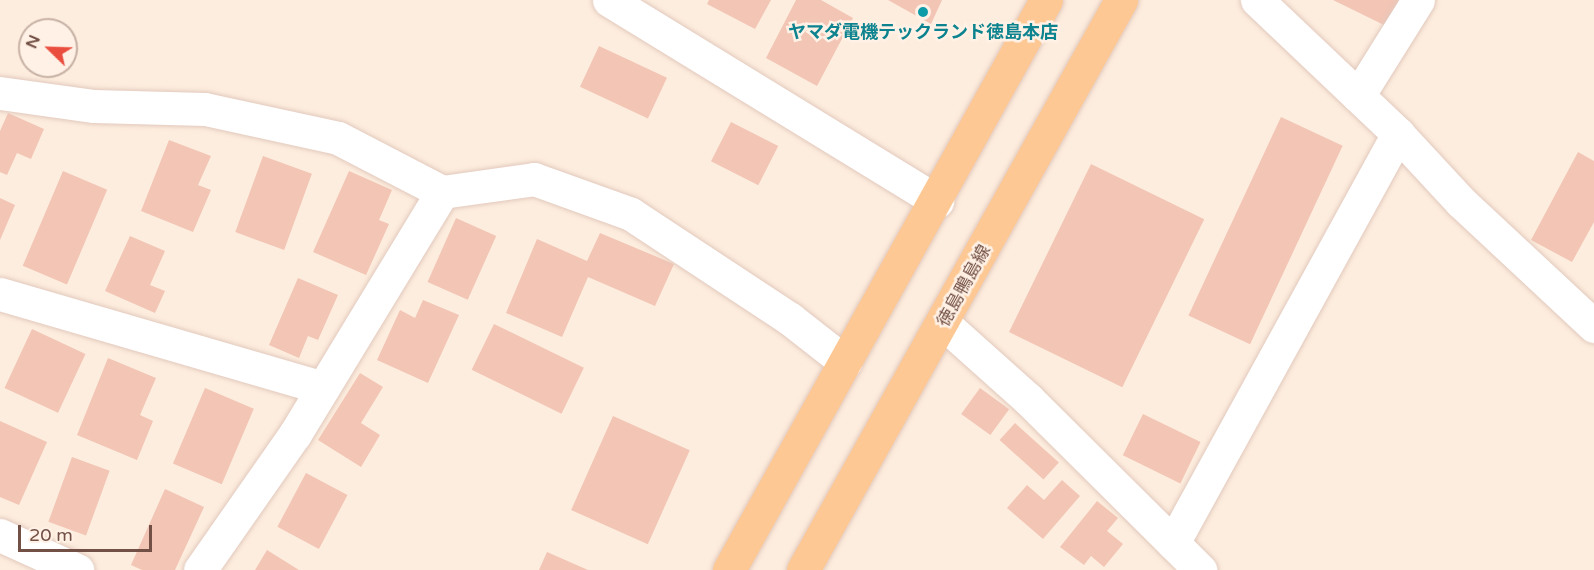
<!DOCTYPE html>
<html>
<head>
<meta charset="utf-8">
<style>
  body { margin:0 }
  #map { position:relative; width:1594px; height:570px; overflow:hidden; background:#fdedde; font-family:"Varela Round","Noto Sans JP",sans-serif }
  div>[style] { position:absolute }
  .building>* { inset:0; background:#f2c5b5; transform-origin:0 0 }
  .roads { filter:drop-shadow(0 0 2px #e2c9bd) drop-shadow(0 0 2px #e2c9bd) }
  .minor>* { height:33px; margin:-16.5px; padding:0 16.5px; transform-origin:16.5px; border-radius:16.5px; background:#fff }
  .major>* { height:33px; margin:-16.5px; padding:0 16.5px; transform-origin:16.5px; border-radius:16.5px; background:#fdc894 }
  .dots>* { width:16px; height:16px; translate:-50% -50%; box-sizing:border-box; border:3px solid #fff1e5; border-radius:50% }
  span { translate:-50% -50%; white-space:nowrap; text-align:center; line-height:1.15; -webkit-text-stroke:5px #fff1e5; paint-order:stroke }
  .culture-label { font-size:18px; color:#0d838f; font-weight:700 }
  .street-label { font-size:18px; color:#735046 }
  .north { position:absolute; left:18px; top:18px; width:60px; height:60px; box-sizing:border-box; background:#fff1e5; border:2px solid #c7b1a5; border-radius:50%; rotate:293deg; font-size:16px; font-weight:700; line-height:24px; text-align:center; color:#735046 }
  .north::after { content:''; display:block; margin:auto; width:21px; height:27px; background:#ea4e3f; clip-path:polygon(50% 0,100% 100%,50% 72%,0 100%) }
  .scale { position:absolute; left:18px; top:525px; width:134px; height:27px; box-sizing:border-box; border:3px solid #735046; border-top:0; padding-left:8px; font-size:18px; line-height:21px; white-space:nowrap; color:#735046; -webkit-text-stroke:4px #fff1e5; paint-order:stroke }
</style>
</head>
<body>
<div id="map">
  <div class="building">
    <i style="clip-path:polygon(709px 0,771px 0,755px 29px,707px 4px)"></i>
    <i style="clip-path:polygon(796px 0,821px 0,853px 18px,817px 86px,766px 58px)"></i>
    <i style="clip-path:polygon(888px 0,942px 0,931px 24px)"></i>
    <i style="clip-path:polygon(1333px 0,1399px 0,1386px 26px)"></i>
    <i style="left:599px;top:46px;width:75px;height:45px;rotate:25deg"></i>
    <i style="clip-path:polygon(8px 113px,44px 129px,31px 159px,17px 153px,7px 175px,0 172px,0 131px)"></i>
    <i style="left:1281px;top:117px;width:68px;height:219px;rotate:25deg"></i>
    <i style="left:731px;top:122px;width:53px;height:44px;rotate:27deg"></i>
    <i style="clip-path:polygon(169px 140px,211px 156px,198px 185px,211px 190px,193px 232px,141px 211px)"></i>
    <i style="clip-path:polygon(1578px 152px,1594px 161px,1594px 222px,1572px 262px,1531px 240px)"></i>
    <i style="left:263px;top:156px;width:52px;height:81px;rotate:20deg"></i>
    <i style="left:1091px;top:164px;width:126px;height:187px;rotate:26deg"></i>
    <i style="left:63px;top:171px;width:48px;height:103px;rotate:23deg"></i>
    <i style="clip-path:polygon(349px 171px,392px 190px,379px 220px,389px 224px,366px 275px,313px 252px)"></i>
    <i style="clip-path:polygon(0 198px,15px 205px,0 240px)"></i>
    <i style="left:456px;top:218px;width:44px;height:70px;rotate:24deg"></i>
    <i style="clip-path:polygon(600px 233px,674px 264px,655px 306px,588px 277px,562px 337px,506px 313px,537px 239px,587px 261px)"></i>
    <i style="clip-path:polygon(130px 236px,165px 251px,150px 285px,165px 291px,155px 313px,105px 291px)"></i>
    <i style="clip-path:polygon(298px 278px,338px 295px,318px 340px,308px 336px,299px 358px,269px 345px)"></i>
    <i style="clip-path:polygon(423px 300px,459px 315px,428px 383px,377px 360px,400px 310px,415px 318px)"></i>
    <i style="left:494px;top:324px;width:100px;height:51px;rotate:26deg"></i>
    <i style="left:32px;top:329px;width:59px;height:65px;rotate:25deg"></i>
    <i style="clip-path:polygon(108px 358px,156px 378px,140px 415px,153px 421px,137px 460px,77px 435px)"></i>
    <i style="clip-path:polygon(360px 373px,383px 387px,361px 423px,380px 435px,361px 467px,318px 440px)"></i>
    <i style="left:205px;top:388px;width:53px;height:82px;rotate:23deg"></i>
    <i style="left:980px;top:388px;width:36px;height:32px;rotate:36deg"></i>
    <i style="left:1143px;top:414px;width:64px;height:46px;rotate:26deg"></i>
    <i style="left:613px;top:416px;width:84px;height:103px;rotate:24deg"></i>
    <i style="clip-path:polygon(0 421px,47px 442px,19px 505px,0 497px)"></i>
    <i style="left:1015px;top:423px;width:59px;height:23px;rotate:42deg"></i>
    <i style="left:72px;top:457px;width:40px;height:69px;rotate:20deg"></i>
    <i style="left:306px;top:473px;width:47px;height:61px;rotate:28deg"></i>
    <i style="clip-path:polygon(1062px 480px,1080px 496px,1043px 539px,1007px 508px,1027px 485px,1044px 500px)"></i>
    <i style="clip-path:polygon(165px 489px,204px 507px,175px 570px,142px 570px,131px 565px)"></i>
    <i style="clip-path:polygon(1097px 501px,1118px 518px,1107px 531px,1123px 544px,1104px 567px,1091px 556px,1084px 565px,1060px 547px)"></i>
    <i style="clip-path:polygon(267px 550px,299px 570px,255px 570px)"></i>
    <i style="clip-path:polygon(547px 552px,588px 570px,539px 570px)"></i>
  </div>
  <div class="roads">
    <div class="minor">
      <i style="left:609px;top:0;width:385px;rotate:31.5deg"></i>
      <i style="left:1257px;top:0;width:195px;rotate:43.5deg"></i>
      <i style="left:1398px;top:134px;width:93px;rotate:47.2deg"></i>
      <i style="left:1461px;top:202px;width:182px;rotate:43deg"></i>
      <i style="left:0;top:93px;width:95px;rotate:7.9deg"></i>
      <i style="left:94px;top:106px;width:111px;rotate:1.5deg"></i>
      <i style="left:205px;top:109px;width:136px;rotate:12.3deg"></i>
      <i style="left:338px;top:138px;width:117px;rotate:27.4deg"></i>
      <i style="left:442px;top:192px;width:93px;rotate:-8deg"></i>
      <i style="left:534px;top:179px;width:103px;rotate:19.8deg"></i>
      <i style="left:631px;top:214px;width:191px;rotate:33.4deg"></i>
      <i style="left:790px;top:319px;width:70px;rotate:38deg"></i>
      <i style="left:1358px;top:96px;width:113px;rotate:-58deg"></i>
      <i style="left:0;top:294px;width:336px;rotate:16.2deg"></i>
      <i style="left:943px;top:323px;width:114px;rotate:41.8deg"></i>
      <i style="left:1028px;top:399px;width:243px;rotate:44.8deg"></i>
      <i style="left:0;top:535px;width:85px;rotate:24.4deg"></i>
      <i style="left:1173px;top:543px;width:467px;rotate:-61.2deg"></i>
      <i style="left:200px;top:570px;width:166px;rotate:-55.1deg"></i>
      <i style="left:295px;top:434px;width:283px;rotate:-58.7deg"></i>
    </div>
    <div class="major">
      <i style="left:729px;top:570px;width:652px;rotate:-60.92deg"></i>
      <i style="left:803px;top:570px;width:653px;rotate:-60.84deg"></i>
    </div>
  </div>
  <div class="dots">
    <i style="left:923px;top:12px;background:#0f9aa8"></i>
  </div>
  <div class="culture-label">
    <span style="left:923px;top:32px">ヤマダ電機テックランド徳島本店</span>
  </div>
  <div class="street-label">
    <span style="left:964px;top:286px;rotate:-61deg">徳島鴨島線</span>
  </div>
  <div class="north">N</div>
  <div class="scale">20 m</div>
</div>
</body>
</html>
